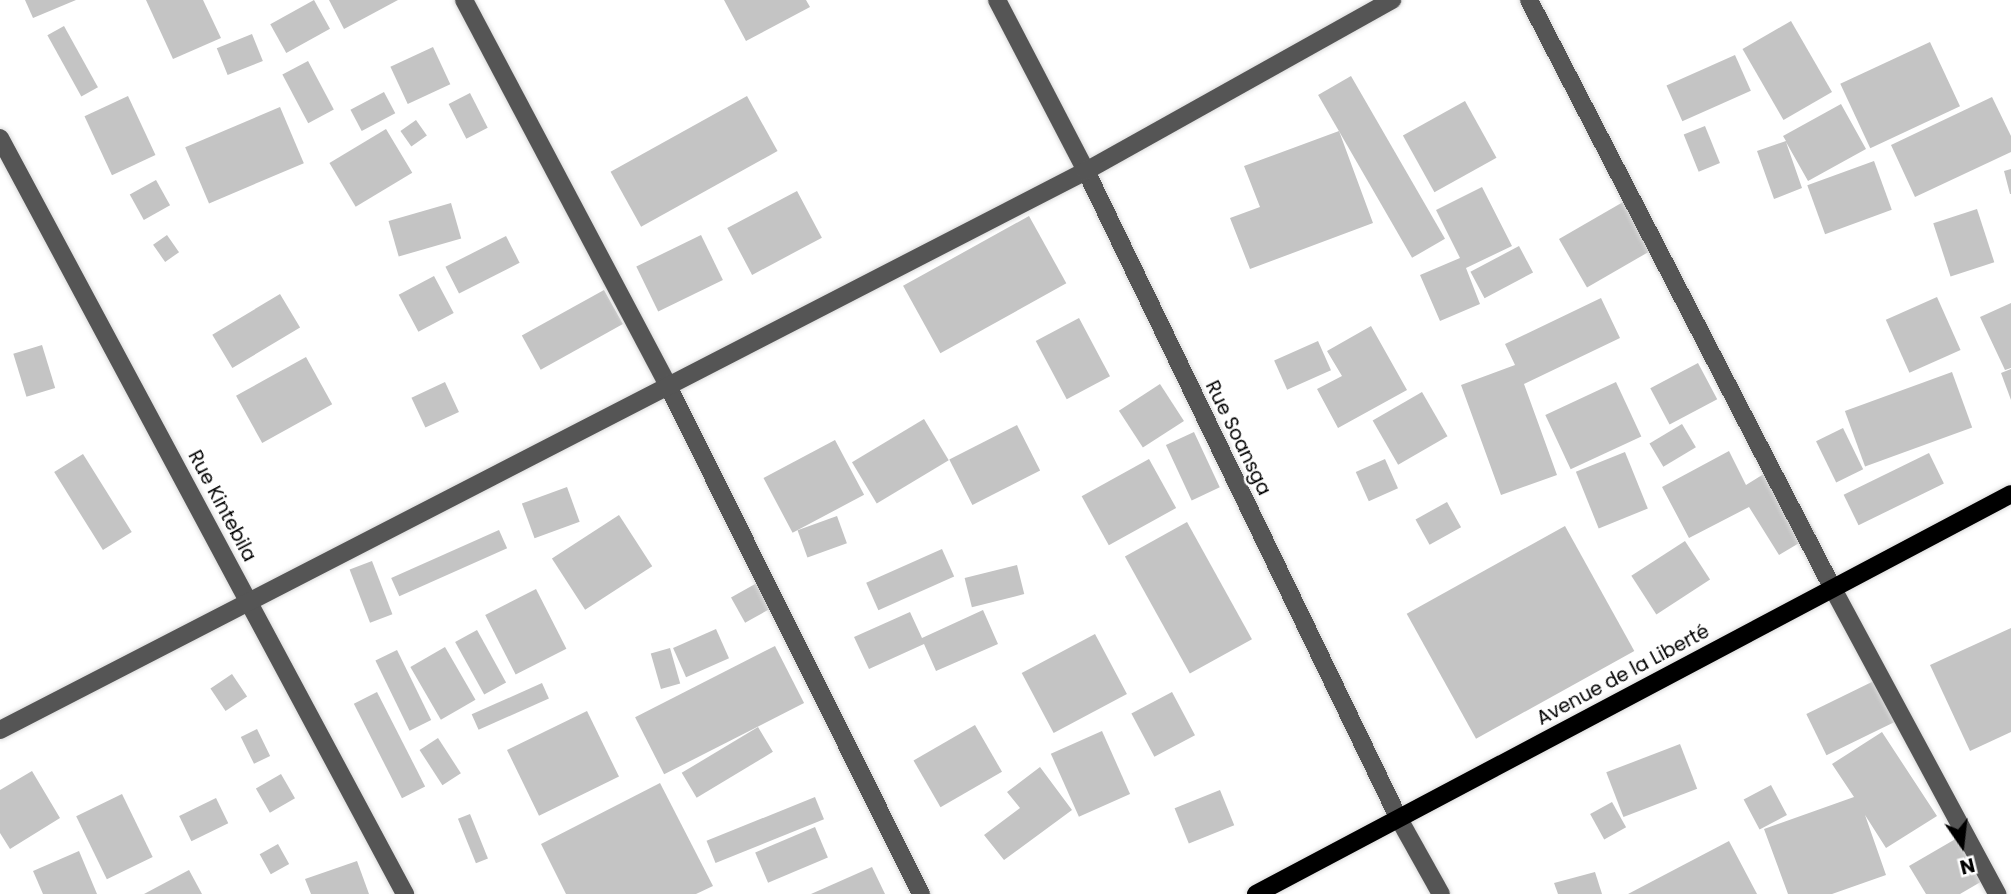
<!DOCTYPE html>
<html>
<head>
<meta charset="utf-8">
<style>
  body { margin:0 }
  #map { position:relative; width:2011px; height:894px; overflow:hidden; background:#fff; font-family:Poppins,sans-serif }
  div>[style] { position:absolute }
  .building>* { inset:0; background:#c4c4c4; transform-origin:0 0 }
  .roads { filter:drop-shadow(0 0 2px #dbdbdb) drop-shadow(0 0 2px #dbdbdb) }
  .minor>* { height:18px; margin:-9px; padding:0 9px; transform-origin:9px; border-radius:9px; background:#555 }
  .major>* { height:18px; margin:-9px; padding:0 9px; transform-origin:9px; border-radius:9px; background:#000 }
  span { translate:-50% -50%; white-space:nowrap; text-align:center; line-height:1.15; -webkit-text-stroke:5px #fff; paint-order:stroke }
  .street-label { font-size:19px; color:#000 }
  .north { position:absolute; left:1927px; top:810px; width:70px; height:70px; -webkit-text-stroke:5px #fff; paint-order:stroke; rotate:166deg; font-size:19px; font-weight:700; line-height:28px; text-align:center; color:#000 }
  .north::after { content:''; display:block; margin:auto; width:24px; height:32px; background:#000; clip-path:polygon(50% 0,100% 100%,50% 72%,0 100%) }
</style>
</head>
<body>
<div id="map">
  <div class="building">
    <i style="clip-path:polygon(25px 0,76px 0,33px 18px)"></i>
    <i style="clip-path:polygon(146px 0,203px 0,221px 38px,173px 59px)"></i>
    <i style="left:314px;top:0;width:33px;height:50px;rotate:61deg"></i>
    <i style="clip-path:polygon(329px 0,398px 0,344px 29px)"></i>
    <i style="clip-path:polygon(724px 0,806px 0,810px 7px,746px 41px)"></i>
    <i style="left:1791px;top:21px;width:82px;height:56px;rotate:60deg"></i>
    <i style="left:64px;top:26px;width:70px;height:19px;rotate:61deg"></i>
    <i style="left:252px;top:34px;width:29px;height:38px;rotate:68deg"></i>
    <i style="left:1930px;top:42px;width:71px;height:99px;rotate:65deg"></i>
    <i style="left:433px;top:47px;width:41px;height:47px;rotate:65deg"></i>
    <i style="left:1735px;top:55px;width:39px;height:75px;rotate:66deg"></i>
    <i style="left:308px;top:61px;width:55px;height:29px;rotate:62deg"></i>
    <i style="left:1351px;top:76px;width:188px;height:38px;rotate:60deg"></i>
    <i style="left:384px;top:92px;width:24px;height:38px;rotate:62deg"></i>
    <i style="left:470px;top:93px;width:39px;height:24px;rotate:63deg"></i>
    <i style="left:128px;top:96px;width:65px;height:48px;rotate:65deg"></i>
    <i style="left:747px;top:96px;width:63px;height:156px;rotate:61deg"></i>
    <i style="clip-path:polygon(1992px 97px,2011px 136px,2011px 152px,1915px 197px,1891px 145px)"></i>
    <i style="left:1465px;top:101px;width:65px;height:71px;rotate:61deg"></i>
    <i style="clip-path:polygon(1841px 104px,1866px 149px,1808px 181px,1786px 142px,1802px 188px,1774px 199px,1757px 151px,1786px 141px,1783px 136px)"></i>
    <i style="left:280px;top:107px;width:61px;height:103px;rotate:67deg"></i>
    <i style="left:416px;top:120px;width:19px;height:19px;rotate:55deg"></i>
    <i style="left:1705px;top:126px;width:40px;height:23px;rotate:68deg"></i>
    <i style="left:386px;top:129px;width:51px;height:66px;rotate:59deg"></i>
    <i style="clip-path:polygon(1339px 131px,1373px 223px,1250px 269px,1230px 218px,1260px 207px,1244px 166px)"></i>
    <i style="left:1874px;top:161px;width:52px;height:71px;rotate:70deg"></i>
    <i style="clip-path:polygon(2011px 169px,2011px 194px,2010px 194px,2004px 171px)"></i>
    <i style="left:156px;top:180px;width:29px;height:30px;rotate:61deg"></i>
    <i style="clip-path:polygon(1482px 187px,1512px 246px,1466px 268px,1480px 304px,1440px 321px,1420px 275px,1460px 258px,1436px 210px)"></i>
    <i style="left:797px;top:191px;width:53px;height:79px;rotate:62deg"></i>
    <i style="left:1630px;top:198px;width:56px;height:82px;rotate:60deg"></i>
    <i style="left:451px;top:203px;width:37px;height:65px;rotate:74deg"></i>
    <i style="left:1977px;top:209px;width:56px;height:46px;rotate:72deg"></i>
    <i style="left:1029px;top:216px;width:77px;height:144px;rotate:61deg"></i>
    <i style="left:167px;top:235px;width:21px;height:17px;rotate:55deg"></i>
    <i style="left:701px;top:235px;width:50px;height:72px;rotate:64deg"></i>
    <i style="left:506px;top:236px;width:30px;height:68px;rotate:63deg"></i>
    <i style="left:1519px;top:246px;width:30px;height:55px;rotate:62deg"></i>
    <i style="left:434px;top:276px;width:42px;height:40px;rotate:62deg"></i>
    <i style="left:604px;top:290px;width:39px;height:94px;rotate:61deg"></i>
    <i style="left:280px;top:294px;width:39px;height:79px;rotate:59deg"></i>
    <i style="left:1937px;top:297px;width:58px;height:56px;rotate:66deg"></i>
    <i style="clip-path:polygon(1601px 298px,1620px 338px,1524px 384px,1557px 475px,1501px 495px,1461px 385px,1515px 365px,1505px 344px)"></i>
    <i style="clip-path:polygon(2011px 303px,2011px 368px,2005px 370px,1980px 317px)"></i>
    <i style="left:1079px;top:318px;width:66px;height:49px;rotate:62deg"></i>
    <i style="clip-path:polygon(1371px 326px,1407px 390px,1338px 428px,1317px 389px,1342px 376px,1327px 351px)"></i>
    <i style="left:1318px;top:341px;width:32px;height:48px;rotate:66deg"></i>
    <i style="left:42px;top:345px;width:45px;height:30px;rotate:73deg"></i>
    <i style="left:306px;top:357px;width:54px;height:80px;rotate:61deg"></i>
    <i style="left:1698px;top:363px;width:41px;height:54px;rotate:62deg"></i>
    <i style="clip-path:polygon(2011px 369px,2011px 400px,2001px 373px)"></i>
    <i style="left:1952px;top:372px;width:59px;height:114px;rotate:70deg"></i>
    <i style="left:445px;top:382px;width:33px;height:37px;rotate:65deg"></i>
    <i style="left:1616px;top:382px;width:60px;height:78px;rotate:65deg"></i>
    <i style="left:1160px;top:384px;width:44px;height:49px;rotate:57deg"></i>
    <i style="left:1422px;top:392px;width:51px;height:57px;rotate:60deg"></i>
    <i style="left:924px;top:419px;width:48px;height:84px;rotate:59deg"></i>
    <i style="left:1682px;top:424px;width:27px;height:38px;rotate:59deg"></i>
    <i style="left:1017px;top:425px;width:51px;height:76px;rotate:63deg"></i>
    <i style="left:1843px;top:428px;width:46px;height:30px;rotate:64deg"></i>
    <i style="left:1194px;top:432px;width:61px;height:31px;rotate:65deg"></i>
    <i style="left:835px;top:440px;width:62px;height:81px;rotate:62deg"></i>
    <i style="clip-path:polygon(1729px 451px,1746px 485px,1775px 467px,1816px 533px,1779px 555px,1749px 507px,1689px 538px,1662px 487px)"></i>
    <i style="left:1625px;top:452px;width:61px;height:53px;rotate:68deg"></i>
    <i style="left:1929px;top:453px;width:34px;height:95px;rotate:64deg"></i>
    <i style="left:83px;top:454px;width:92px;height:34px;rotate:58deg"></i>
    <i style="left:1149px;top:459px;width:56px;height:77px;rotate:61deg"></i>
    <i style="left:1385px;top:459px;width:32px;height:32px;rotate:66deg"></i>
    <i style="left:567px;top:487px;width:37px;height:48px;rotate:70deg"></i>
    <i style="left:1447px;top:502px;width:29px;height:36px;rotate:61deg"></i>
    <i style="left:619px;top:515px;width:61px;height:80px;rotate:57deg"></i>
    <i style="left:837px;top:516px;width:29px;height:42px;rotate:70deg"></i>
    <i style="left:1187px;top:522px;width:134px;height:71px;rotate:61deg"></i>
    <i style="left:1565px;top:526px;width:143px;height:181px;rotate:61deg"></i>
    <i style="left:499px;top:530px;width:20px;height:118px;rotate:66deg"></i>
    <i style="left:1685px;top:541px;width:46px;height:64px;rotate:57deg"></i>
    <i style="left:942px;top:549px;width:30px;height:83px;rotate:66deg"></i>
    <i style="left:372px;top:561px;width:57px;height:24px;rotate:69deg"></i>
    <i style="left:1017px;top:565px;width:30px;height:54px;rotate:76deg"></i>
    <i style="left:766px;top:578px;width:29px;height:40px;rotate:61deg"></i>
    <i style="left:536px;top:589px;width:67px;height:57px;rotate:63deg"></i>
    <i style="clip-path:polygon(983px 610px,998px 644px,936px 671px,924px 644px,869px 669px,854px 637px,910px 612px,922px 638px)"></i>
    <i style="clip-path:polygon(2011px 628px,2011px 732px,1970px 751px,1930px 665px)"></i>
    <i style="left:716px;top:629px;width:32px;height:47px;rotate:66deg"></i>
    <i style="left:477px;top:630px;width:60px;height:25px;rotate:61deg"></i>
    <i style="left:1095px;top:634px;width:68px;height:83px;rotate:62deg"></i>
    <i style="left:775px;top:646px;width:64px;height:157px;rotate:63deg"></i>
    <i style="left:445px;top:647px;width:61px;height:40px;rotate:60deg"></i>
    <i style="left:670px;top:648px;width:37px;height:20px;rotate:74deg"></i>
    <i style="left:397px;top:650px;width:78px;height:24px;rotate:64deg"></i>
    <i style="left:232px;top:674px;width:27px;height:26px;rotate:56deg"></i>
    <i style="left:1880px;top:678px;width:46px;height:82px;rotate:64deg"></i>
    <i style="left:542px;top:683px;width:17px;height:77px;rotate:66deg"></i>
    <i style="left:377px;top:692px;width:106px;height:26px;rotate:63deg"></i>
    <i style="left:1172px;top:692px;width:49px;height:46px;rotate:62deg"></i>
    <i style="left:587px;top:711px;width:73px;height:89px;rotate:64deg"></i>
    <i style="left:975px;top:725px;width:54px;height:71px;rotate:60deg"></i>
    <i style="left:758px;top:727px;width:29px;height:89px;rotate:59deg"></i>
    <i style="left:257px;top:729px;width:30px;height:18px;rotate:64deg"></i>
    <i style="left:1102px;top:731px;width:69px;height:56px;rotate:66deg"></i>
    <i style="clip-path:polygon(1882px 732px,1937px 816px,1886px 848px,1865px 815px,1886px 875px,1832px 894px,1788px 894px,1764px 829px,1854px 797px,1832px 764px)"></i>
    <i style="left:438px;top:738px;width:42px;height:22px;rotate:57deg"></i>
    <i style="left:1680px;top:744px;width:48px;height:79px;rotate:69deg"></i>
    <i style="clip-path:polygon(1040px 767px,1072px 810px,1004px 860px,984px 835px,1020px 808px,1007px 792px)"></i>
    <i style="clip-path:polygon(32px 771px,60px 818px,10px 849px,0 833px,0 790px)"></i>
    <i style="left:281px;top:774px;width:28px;height:29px;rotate:60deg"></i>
    <i style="clip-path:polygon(660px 783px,713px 886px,696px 894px,566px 894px,541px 844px)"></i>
    <i style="left:1771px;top:785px;width:34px;height:31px;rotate:62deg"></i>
    <i style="left:1220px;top:790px;width:38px;height:49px;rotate:68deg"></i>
    <i style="left:122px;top:794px;width:70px;height:51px;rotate:64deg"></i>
    <i style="left:815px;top:797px;width:24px;height:117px;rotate:68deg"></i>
    <i style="left:216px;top:798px;width:28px;height:41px;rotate:64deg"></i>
    <i style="left:1612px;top:802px;width:29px;height:25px;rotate:61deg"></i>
    <i style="left:470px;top:814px;width:48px;height:13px;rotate:68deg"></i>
    <i style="left:815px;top:827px;width:33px;height:65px;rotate:67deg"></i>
    <i style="clip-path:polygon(1971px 830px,1996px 873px,1960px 894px,1926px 894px,1909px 866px)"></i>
    <i style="clip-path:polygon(1729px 841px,1757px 894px,1628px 894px)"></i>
    <i style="left:278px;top:844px;width:23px;height:21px;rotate:61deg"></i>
    <i style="clip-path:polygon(79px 851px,97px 894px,43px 894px,33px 871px)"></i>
    <i style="clip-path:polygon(357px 861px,369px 894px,311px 894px,305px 879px)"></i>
    <i style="clip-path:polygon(872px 867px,885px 894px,811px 894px)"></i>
    <i style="clip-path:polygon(189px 870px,202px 894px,144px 894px)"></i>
    <i style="clip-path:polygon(1595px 872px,1602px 894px,1558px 894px,1554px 883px)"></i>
  </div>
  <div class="roads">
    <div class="minor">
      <i style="left:464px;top:0;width:434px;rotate:62.1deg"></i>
      <i style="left:667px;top:384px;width:570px;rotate:63.52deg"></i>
      <i style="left:997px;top:0;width:193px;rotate:62.5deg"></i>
      <i style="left:1086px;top:171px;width:720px;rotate:64.22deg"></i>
      <i style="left:1399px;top:819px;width:86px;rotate:60.8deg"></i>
      <i style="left:1529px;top:0;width:661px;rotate:62.7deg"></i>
      <i style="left:1832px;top:587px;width:349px;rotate:61.7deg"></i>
      <i style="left:0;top:138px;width:858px;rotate:61.82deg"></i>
      <i style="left:0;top:730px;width:1221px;rotate:-27.24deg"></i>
      <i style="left:1086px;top:171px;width:351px;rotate:-29.2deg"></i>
    </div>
    <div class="major">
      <i style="left:1256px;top:894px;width:854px;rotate:-27.91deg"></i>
    </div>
  </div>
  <div class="street-label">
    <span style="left:1238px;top:438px;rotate:64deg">Rue Soansga</span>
    <span style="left:222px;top:506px;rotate:62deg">Rue Kintebila</span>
    <span style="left:1623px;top:675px;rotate:-28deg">Avenue de la Liberté</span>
  </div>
  <div class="north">N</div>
</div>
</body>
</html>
